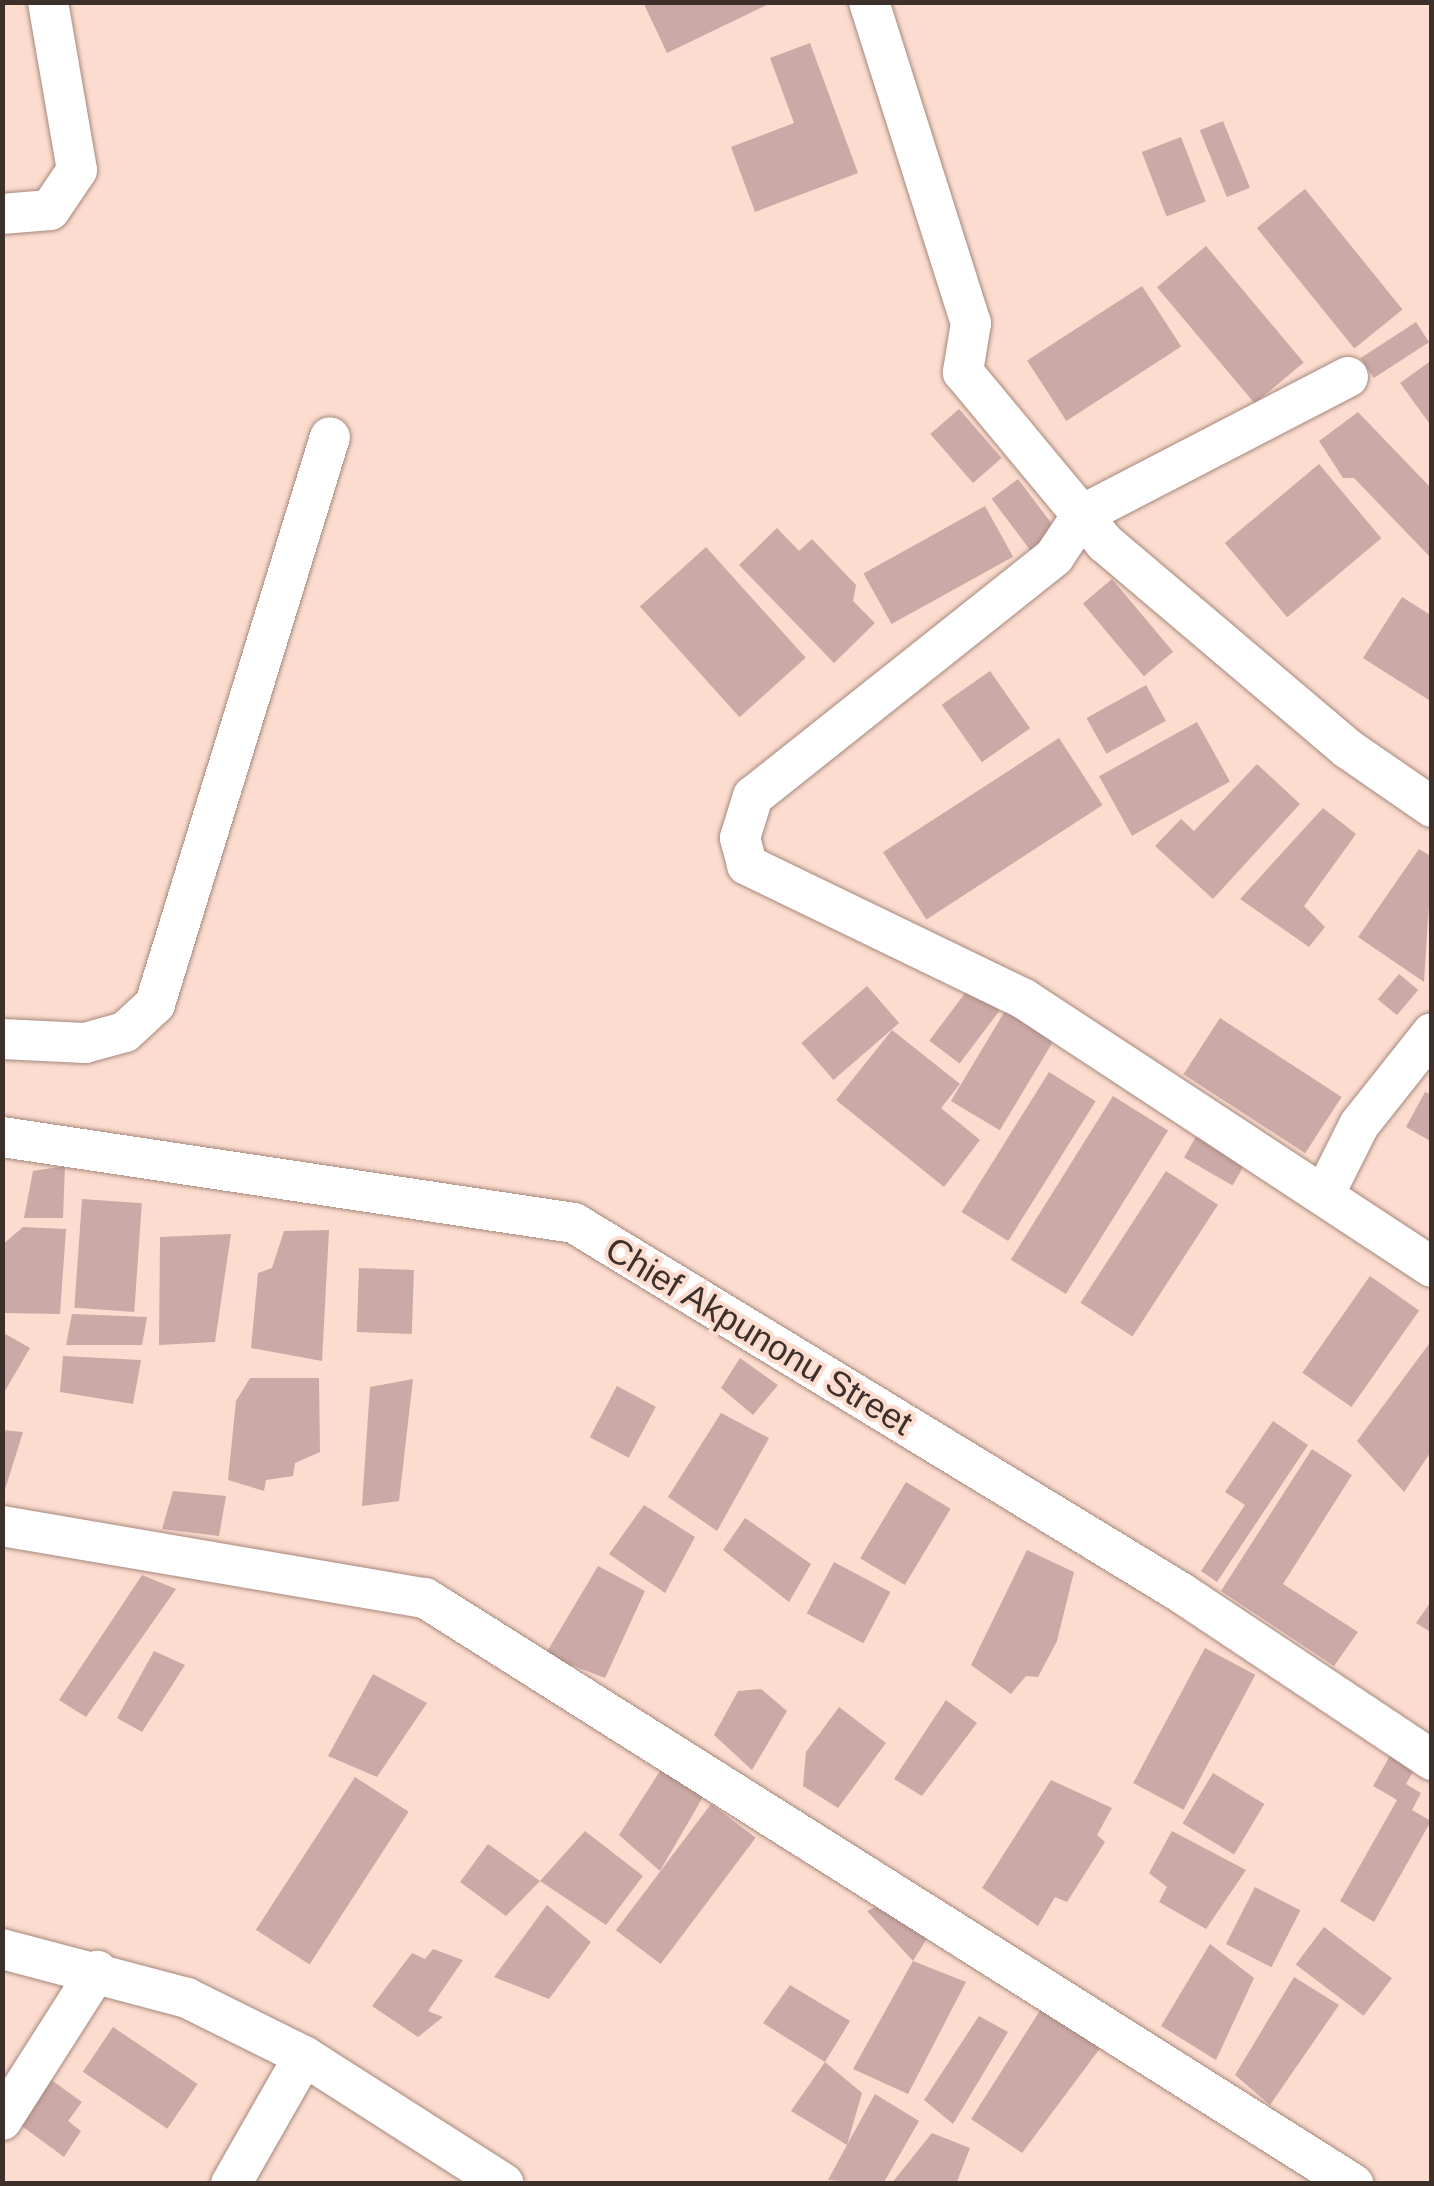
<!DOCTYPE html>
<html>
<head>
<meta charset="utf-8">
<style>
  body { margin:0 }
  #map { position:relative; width:1434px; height:2186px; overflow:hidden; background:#fcdccf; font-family:Helvetica,sans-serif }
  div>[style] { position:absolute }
  .building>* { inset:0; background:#cba9a7; transform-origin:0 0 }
  .roads { filter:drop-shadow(0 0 2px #a5887c) drop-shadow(0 0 2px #a5887c) }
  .minor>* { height:40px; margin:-20px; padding:0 20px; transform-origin:20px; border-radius:20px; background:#fff }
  span { translate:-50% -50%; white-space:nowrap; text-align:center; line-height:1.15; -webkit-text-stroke:8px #fcdccf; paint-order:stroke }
  .street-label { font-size:35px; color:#3d302b }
  .frame { position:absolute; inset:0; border:5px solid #3d302b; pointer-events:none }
</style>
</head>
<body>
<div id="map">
  <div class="building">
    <i style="clip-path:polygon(643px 2px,773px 2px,667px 53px)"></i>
    <i style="clip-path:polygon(810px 43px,858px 173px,755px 212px,731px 147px,794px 123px,770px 58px)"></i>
    <i style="left:1223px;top:121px;width:72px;height:25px;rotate:68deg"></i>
    <i style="left:1181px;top:137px;width:69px;height:42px;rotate:69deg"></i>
    <i style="left:1305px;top:189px;width:155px;height:62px;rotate:51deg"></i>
    <i style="left:1206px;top:246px;width:152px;height:64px;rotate:50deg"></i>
    <i style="left:1142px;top:286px;width:72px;height:137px;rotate:57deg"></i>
    <i style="left:1416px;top:322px;width:24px;height:66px;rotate:57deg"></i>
    <i style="clip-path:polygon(1432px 360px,1432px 427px,1400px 383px)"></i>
    <i style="left:959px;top:409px;width:65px;height:38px;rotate:49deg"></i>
    <i style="clip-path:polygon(1358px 412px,1432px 489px,1432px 559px,1354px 478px,1343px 478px,1319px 441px)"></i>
    <i style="left:1319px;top:464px;width:97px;height:123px;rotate:50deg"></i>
    <i style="left:1018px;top:479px;width:69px;height:33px;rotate:53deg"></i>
    <i style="left:985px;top:506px;width:58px;height:139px;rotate:61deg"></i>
    <i style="clip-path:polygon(777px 528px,799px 551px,812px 539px,856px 585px,853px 601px,875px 623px,834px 663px,739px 565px)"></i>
    <i style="left:706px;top:547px;width:149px;height:89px;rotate:48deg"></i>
    <i style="left:1112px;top:579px;width:95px;height:38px;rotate:50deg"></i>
    <i style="clip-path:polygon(1402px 597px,1432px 616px,1432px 702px,1363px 658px)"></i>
    <i style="left:990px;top:671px;width:70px;height:59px;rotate:55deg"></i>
    <i style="left:1146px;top:685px;width:41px;height:68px;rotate:61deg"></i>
    <i style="left:1197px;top:722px;width:68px;height:112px;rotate:61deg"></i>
    <i style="left:1059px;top:738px;width:80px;height:210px;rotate:57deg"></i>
    <i style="clip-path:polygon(1257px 764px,1300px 804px,1213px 899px,1155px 846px,1181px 819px,1194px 831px)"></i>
    <i style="clip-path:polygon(1323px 808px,1356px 834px,1304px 906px,1325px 927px,1309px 947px,1240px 899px)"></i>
    <i style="clip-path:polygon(1419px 849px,1432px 857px,1424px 982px,1358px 937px)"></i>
    <i style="left:1399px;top:974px;width:25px;height:33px;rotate:40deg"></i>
    <i style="left:867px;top:986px;width:49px;height:87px;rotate:49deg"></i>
    <i style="left:969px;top:988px;width:38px;height:66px;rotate:37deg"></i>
    <i style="left:1005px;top:1011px;width:57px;height:105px;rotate:31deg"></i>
    <i style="left:1220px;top:1018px;width:145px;height:67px;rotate:33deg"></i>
    <i style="clip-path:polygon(892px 1030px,960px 1084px,941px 1108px,980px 1140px,944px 1187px,836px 1100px)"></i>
    <i style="left:1049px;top:1072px;width:55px;height:165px;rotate:32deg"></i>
    <i style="clip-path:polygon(1425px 1092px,1432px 1095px,1432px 1142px,1406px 1127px)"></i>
    <i style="left:1113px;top:1096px;width:65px;height:193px;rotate:32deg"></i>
    <i style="left:1197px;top:1135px;width:56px;height:26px;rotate:30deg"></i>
    <i style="clip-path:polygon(65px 1166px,63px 1218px,24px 1218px,33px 1171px)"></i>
    <i style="left:1166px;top:1171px;width:62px;height:157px;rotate:33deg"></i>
    <i style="left:82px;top:1199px;width:60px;height:109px;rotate:4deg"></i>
    <i style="clip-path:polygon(23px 1227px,66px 1229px,60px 1314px,2px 1313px,2px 1245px)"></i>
    <i style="clip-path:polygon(329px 1230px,322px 1361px,251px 1348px,258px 1273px,272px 1268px,284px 1231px)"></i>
    <i style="clip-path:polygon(231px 1234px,215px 1342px,159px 1345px,160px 1237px)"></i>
    <i style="left:359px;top:1268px;width:55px;height:64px;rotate:2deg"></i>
    <i style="left:1370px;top:1276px;width:60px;height:118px;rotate:35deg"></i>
    <i style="clip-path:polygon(72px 1314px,147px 1317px,142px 1345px,66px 1345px)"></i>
    <i style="clip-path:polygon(2px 1332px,30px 1348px,2px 1396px)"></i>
    <i style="clip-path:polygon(1432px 1340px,1432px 1450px,1404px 1492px,1357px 1441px)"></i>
    <i style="clip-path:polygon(63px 1356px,141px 1360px,133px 1404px,60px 1392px)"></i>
    <i style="clip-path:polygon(740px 1358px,778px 1385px,753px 1415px,721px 1388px)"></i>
    <i style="clip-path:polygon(250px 1378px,319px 1378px,320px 1452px,295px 1463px,293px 1476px,266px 1480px,264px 1491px,228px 1480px,236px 1401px)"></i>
    <i style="clip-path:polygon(413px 1379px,399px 1501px,362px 1506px,370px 1387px)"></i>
    <i style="left:617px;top:1386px;width:44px;height:58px;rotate:28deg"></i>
    <i style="clip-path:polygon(721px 1413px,769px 1438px,717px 1531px,668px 1497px)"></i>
    <i style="clip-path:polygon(1273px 1421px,1308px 1445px,1217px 1582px,1201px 1571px,1245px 1505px,1225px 1492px)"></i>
    <i style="clip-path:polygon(2px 1430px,23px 1432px,3px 1496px,2px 1496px)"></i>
    <i style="clip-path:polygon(1312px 1449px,1352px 1475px,1283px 1584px,1358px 1632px,1334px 1666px,1221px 1591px)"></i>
    <i style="left:906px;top:1482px;width:52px;height:89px;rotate:31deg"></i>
    <i style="clip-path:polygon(173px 1491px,226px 1496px,219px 1536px,162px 1529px)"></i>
    <i style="clip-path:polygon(644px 1505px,695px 1537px,665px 1593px,609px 1554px)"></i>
    <i style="clip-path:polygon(745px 1518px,811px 1564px,789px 1602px,723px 1550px)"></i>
    <i style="clip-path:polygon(1027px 1550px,1074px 1572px,1057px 1641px,1038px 1677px,1026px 1676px,1011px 1694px,971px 1665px)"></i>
    <i style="left:834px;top:1562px;width:64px;height:58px;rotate:28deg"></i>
    <i style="clip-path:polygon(598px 1566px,645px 1591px,605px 1678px,545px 1655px)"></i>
    <i style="clip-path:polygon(142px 1575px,176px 1589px,86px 1717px,59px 1700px)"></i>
    <i style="clip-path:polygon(1432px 1600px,1432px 1633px,1416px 1623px)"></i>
    <i style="left:1205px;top:1648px;width:57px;height:153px;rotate:28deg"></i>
    <i style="clip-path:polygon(154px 1651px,185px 1665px,142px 1732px,117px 1718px)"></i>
    <i style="clip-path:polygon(373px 1674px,427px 1703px,377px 1777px,328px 1756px)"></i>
    <i style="clip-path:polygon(761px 1689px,787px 1711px,752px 1770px,714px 1735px,738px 1691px)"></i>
    <i style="clip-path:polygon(946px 1700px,977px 1723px,922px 1796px,894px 1779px)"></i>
    <i style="clip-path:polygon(839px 1707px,886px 1743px,838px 1808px,803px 1786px,806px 1752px)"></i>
    <i style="clip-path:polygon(1391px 1754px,1415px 1768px,1406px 1784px,1421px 1793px,1412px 1810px,1431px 1821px,1374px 1922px,1340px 1901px,1397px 1800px,1373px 1786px)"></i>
    <i style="clip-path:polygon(662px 1768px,707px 1790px,660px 1871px,619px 1835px)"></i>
    <i style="left:1213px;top:1773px;width:60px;height:59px;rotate:31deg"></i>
    <i style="left:355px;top:1777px;width:64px;height:182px;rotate:33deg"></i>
    <i style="clip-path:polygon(1051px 1780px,1112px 1808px,1097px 1835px,1105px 1842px,1067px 1902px,1055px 1897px,1038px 1926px,982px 1888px)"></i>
    <i style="left:711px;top:1804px;width:56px;height:158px;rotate:37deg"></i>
    <i style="clip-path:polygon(585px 1831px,643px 1876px,606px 1925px,540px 1881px,506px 1916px,460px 1882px,488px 1844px,540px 1881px)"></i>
    <i style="clip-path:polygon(1172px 1831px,1246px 1870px,1206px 1929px,1159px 1902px,1167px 1887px,1149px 1873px)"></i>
    <i style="left:1255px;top:1887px;width:51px;height:64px;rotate:27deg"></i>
    <i style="clip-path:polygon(883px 1903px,928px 1937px,913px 1961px,966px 1982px,908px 2094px,853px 2069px,913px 1961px,867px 1911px)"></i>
    <i style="clip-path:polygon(547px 1905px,591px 1942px,549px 1999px,494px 1977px)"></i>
    <i style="left:1324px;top:1927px;width:85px;height:47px;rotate:37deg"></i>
    <i style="clip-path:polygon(1210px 1944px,1254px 1978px,1216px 2060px,1161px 2026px)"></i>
    <i style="clip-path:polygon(433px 1949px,463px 1960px,428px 2011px,443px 2017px,418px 2037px,372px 2006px,412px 1953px,425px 1959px)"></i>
    <i style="clip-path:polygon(1294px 1977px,1339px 2005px,1270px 2105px,1235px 2075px)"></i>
    <i style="clip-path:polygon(790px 1985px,850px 2021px,825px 2062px,862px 2093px,847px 2145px,875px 2094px,919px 2121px,883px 2184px,828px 2180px,847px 2145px,791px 2111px,825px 2062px,763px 2023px)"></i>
    <i style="clip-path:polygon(1041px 2009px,1104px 2043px,1022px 2153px,971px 2119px)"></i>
    <i style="clip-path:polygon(979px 2016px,1008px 2032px,953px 2124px,924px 2100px)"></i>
    <i style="left:113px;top:2027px;width:102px;height:54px;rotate:34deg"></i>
    <i style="clip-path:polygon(50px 2079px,82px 2102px,68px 2121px,81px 2131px,64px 2157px,19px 2124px)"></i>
    <i style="clip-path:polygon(932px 2133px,970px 2148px,956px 2184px,891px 2184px)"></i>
  </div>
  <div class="roads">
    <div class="minor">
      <i style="left:869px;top:2px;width:337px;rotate:72.4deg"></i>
      <i style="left:971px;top:323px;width:50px;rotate:99.3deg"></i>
      <i style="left:963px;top:372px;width:222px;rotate:50.3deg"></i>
      <i style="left:1105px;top:543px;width:319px;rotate:40.3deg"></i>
      <i style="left:1348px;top:749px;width:102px;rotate:34.6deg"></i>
      <i style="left:2px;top:214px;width:48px;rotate:-4.8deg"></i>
      <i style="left:50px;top:210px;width:48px;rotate:-56deg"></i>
      <i style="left:77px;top:170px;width:170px;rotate:-99.8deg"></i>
      <i style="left:1348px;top:377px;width:300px;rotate:152.6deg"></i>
      <i style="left:1082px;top:515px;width:50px;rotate:123.7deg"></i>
      <i style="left:1054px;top:557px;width:384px;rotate:141.5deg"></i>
      <i style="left:753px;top:796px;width:44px;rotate:107.2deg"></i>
      <i style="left:740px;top:838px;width:28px;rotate:75deg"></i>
      <i style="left:747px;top:865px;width:308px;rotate:25.8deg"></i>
      <i style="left:1024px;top:999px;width:488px;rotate:33.3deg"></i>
      <i style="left:2px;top:1039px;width:83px;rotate:2.8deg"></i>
      <i style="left:85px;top:1043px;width:41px;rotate:-15.4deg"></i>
      <i style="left:125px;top:1032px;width:41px;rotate:-43deg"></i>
      <i style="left:155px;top:1004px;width:593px;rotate:-72.85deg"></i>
      <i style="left:2px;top:1137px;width:578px;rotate:8.55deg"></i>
      <i style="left:574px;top:1223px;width:710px;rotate:31.34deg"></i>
      <i style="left:1180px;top:1592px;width:303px;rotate:33.7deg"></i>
      <i style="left:1324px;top:1195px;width:78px;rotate:-63.4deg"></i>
      <i style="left:1359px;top:1125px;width:117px;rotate:-51.6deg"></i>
      <i style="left:2px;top:1526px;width:429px;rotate:9.7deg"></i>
      <i style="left:425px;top:1598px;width:1098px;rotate:32.27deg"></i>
      <i style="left:2px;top:1949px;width:191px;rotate:14.8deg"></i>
      <i style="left:187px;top:1998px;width:131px;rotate:26.4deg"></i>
      <i style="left:304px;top:2056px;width:237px;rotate:32.6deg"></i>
      <i style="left:2px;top:2120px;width:177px;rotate:-57.5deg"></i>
      <i style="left:231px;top:2184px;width:147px;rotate:-60.3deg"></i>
    </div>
  </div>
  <div class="street-label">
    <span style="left:759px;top:1336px;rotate:31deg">Chief Akpunonu Street</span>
  </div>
  <div class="frame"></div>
</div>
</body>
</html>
